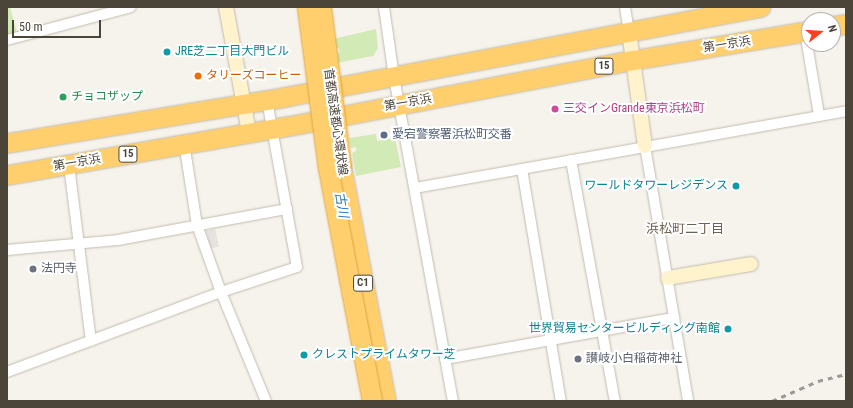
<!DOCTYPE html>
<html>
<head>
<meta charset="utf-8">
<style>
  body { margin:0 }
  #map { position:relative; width:853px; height:408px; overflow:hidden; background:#f6f3ec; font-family:"Roboto Condensed","Noto Sans JP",sans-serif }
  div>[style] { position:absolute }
  .green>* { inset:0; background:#d2eab5 }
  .parking>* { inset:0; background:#e5e3e0; transform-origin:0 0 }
  .roads { filter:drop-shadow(0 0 1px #c2bbae) drop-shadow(0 0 1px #c2bbae) }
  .street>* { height:10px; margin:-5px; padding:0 5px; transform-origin:5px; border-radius:5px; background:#fff }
  .secondary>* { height:14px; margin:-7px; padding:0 7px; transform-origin:7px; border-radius:7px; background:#fff3cd }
  .highway>* { height:19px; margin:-9.5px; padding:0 9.5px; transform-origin:9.5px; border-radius:9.5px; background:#ffcf6e }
  .rail>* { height:3px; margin-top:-1.5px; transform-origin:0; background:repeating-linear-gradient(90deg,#9a9a9a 0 5px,transparent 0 10px) }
  .bridges { filter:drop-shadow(0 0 1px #e0a43c) drop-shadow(0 0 1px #e0a43c) }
  .highway-bridge>* { height:19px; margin:-9.5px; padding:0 9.5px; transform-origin:9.5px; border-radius:9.5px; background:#ffcf6e }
  .dots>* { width:11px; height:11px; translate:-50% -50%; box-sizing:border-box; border:2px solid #fff; border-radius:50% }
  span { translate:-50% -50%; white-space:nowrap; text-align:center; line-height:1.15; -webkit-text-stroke:4px #fff; paint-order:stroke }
  .shield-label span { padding:1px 3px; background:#fff; border:1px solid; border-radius:3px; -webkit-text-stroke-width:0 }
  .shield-label { font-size:11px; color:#4b4439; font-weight:700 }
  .street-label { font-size:12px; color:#4b4439 }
  .culture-label { font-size:12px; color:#0d838f }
  .left { translate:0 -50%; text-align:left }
  .right { translate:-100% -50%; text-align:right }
  .food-label { font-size:12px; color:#c56008 }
  .leisure-label { font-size:12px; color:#27864d }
  .hotel-label { font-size:12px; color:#b23c85 }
  .service-label { font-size:12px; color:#4e5e75 }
  .worship-label { font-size:12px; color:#5b616d }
  .water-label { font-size:13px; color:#2e7ab2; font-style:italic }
  .neighbourhood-label { font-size:13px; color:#6e6250 }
  .frame { position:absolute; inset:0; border:8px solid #4b4439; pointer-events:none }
  .north { position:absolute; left:801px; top:12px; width:40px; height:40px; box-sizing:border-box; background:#fff; border:1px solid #b7b4b0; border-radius:50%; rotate:73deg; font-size:11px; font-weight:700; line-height:16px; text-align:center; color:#4b4439 }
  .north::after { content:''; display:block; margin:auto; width:14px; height:18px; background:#fc3f1d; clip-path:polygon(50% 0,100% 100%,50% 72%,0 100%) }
  .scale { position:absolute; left:12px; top:20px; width:89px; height:18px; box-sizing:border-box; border:2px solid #4b4439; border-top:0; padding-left:5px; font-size:12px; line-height:14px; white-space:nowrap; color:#4b4439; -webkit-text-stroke:3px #fff; paint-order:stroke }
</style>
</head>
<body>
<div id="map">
  <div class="green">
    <i style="clip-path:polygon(7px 7px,10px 7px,18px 37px,7px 40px)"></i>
    <i style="clip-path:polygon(376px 29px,378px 48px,373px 56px,336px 63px,335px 54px,340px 52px,339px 48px,335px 49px,333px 39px)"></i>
    <i style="clip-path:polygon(376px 134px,377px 141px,395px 138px,401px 167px,356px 176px,352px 153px,356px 151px,356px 147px,351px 148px,349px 138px)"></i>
  </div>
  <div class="parking">
    <i style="left:215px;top:229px;width:18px;height:9px;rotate:77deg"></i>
  </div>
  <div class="roads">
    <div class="street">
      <i style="left:384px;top:7px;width:71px;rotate:81.9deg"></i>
      <i style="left:394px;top:77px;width:329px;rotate:79.7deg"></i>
      <i style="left:625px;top:7px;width:25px;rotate:81deg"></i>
      <i style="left:805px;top:32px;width:84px;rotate:80.4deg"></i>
      <i style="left:7px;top:40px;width:128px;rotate:-14.9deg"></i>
      <i style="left:184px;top:143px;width:83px;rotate:81deg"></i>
      <i style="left:197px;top:225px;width:71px;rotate:70.3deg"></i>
      <i style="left:221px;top:292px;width:118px;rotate:67.6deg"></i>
      <i style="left:645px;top:146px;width:259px;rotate:80.4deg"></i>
      <i style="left:571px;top:160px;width:245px;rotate:79.7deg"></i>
      <i style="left:69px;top:165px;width:177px;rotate:82.9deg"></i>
      <i style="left:522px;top:169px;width:235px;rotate:80.5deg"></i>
      <i style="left:415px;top:188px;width:438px;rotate:-10.1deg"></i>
      <i style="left:7px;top:250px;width:111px;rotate:-5.1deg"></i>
      <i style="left:118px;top:240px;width:172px;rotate:-10.4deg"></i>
      <i style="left:445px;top:359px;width:233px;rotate:-10.2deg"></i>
      <i style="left:7px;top:372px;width:228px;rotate:-20.5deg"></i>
      <i style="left:221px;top:292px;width:80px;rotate:-18.2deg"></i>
      <i style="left:297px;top:267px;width:170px;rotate:-100.2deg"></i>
    </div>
    <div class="secondary">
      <i style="left:226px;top:7px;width:127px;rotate:79.6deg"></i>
      <i style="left:629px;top:32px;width:115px;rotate:82deg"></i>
      <i style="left:668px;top:278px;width:84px;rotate:-9.6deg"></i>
    </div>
    <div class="highway">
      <i style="left:833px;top:26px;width:13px;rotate:-9deg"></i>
      <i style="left:7px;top:143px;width:281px;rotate:-9.4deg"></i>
      <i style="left:284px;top:97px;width:485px;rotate:-10.7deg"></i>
      <i style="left:341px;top:165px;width:240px;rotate:79.2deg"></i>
      <i style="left:7px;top:175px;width:286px;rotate:-9.9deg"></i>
      <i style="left:289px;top:126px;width:350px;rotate:-10.9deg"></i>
      <i style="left:633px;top:60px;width:178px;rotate:-9.4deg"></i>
    </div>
  </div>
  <div class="rail">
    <i style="left:772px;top:401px;width:50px;rotate:-23.5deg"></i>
    <i style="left:818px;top:381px;width:29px;rotate:-14deg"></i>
  </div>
  <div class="bridges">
    <div class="highway-bridge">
      <i style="left:307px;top:7px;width:162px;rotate:82.6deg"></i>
      <i style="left:328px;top:168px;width:237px;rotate:79.3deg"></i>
      <i style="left:321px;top:7px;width:159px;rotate:82.8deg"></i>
    </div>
  </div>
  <div class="dots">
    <i style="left:167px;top:52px;background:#0f9aa8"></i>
    <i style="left:198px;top:76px;background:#e8710a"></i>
    <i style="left:63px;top:97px;background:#2e9e5b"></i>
    <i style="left:555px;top:109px;background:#d1479c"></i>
    <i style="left:384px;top:135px;background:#5c6f8a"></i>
    <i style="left:736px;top:186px;background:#0f9aa8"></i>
    <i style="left:33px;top:269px;background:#6b7280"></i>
    <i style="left:728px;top:329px;background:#0f9aa8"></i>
    <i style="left:304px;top:355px;background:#0f9aa8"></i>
    <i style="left:578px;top:359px;background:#6b7280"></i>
  </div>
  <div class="shield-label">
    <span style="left:604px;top:66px">15</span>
    <span style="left:128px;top:154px">15</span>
    <span style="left:363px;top:283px">C1</span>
  </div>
  <div class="street-label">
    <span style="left:727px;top:45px;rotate:-9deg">第一京浜</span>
    <span style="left:408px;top:103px;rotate:-10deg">第一京浜</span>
    <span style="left:335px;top:122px;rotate:82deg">首都高速都心環状線</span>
    <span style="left:77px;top:163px;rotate:-10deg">第一京浜</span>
  </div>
  <div class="culture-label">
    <span class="left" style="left:175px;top:52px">JRE芝二丁目大門ビル</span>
    <span class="right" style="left:728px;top:186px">ワールドタワーレジデンス</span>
    <span class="right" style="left:720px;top:329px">世界貿易センタービルディング南館</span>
    <span class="left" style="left:312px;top:355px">クレストプライムタワー芝</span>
  </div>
  <div class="food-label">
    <span class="left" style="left:206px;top:76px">タリーズコーヒー</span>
  </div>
  <div class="leisure-label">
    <span class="left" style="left:71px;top:97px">チョコザップ</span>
  </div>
  <div class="hotel-label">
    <span class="left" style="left:563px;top:109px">三交インGrande東京浜松町</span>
  </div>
  <div class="service-label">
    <span class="left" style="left:392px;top:135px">愛宕警察署浜松町交番</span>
  </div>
  <div class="worship-label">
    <span class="left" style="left:41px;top:269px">法円寺</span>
    <span class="left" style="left:586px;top:359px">讃岐小白稲荷神社</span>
  </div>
  <div class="water-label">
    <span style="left:341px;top:205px;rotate:80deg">古川</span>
  </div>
  <div class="neighbourhood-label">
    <span style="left:685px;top:229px">浜松町二丁目</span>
  </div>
  <div class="frame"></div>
  <div class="north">N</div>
  <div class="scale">50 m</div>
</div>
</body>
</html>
